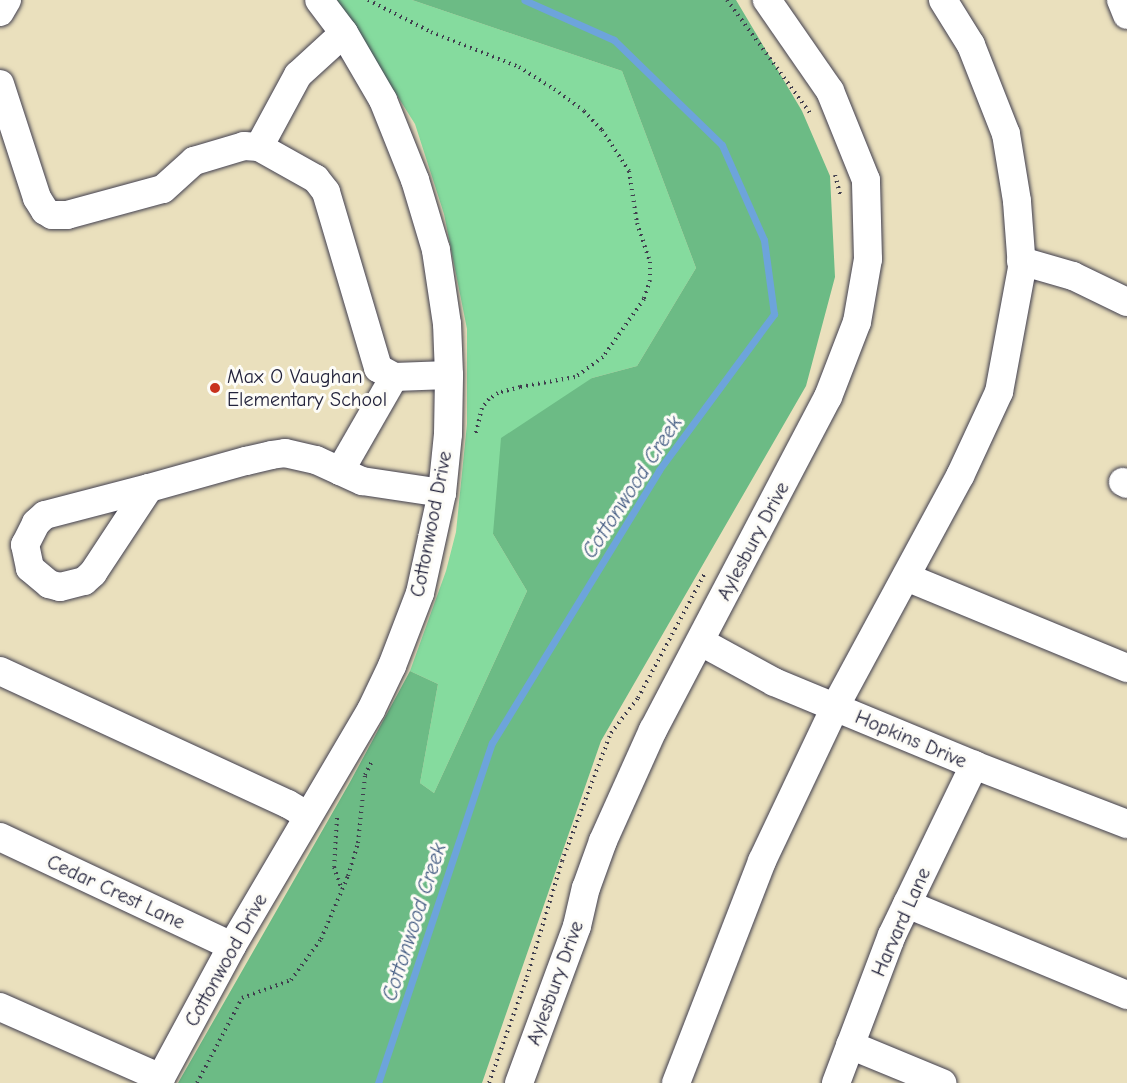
<!DOCTYPE html>
<html>
<head>
<meta charset="utf-8">
<style>
  body { margin:0 }
  #map { position:relative; width:1127px; height:1083px; overflow:hidden; background:#eae0bd; font-family:"Comic Neue",sans-serif }
  div>[style] { position:absolute }
  .green>* { inset:0; background:#85db9e }
  .forest>* { inset:0; background:#6cbb85 }
  .stream>* { height:7px; margin:-3.5px; padding:0 3.5px; transform-origin:3.5px; border-radius:3.5px; background:#6da4db }
  .path>* { height:4px; margin-top:-2px; transform-origin:0; background:repeating-linear-gradient(90deg,#403e4e 0 1.5px,transparent 0 6px) }
  .roads { filter:drop-shadow(0 0 2px #403e4e) drop-shadow(0 0 2px #403e4e) }
  .minor>* { height:28px; margin:-14px; padding:0 14px; transform-origin:14px; border-radius:14px; background:#fff }
  .dots>* { width:16px; height:16px; translate:-50% -50%; box-sizing:border-box; border:3px solid #fdfcf7; border-radius:50% }
  span { translate:-50% -50%; white-space:nowrap; text-align:center; line-height:1.15; -webkit-text-stroke:6px #fdfcf7; paint-order:stroke }
  .poi-label { font-size:20px; color:#22223b }
  .left { translate:0 -50%; text-align:left }
  .street-label { font-size:20px; color:#22223b }
  .water-label { font-size:21px; color:#445c83; font-style:italic }
</style>
</head>
<body>
<div id="map">
  <div class="green">
    <i style="clip-path:polygon(337px 0,412px 0,622px 71px,696px 268px,637px 366px,592px 378px,493px 534px,527px 591px,434px 793px,420px 783px,438px 684px,410px 671px,446px 571px,456px 532px,467px 424px,467px 329px,444px 214px,415px 124px)"></i>
  </div>
  <div class="forest">
    <i style="clip-path:polygon(412px 0,736px 0,802px 111px,830px 176px,835px 277px,806px 386px,601px 741px,482px 1083px,178px 1083px,350px 782px,410px 671px,438px 684px,420px 783px,434px 793px,527px 591px,493px 534px,501px 438px,592px 378px,637px 366px,696px 268px,622px 71px)"></i>
  </div>
  <div class="stream">
    <i style="left:378px;top:1083px;width:359px;rotate:-71.5deg"></i>
    <i style="left:492px;top:743px;width:320px;rotate:-58.5deg"></i>
    <i style="left:659px;top:470px;width:194px;rotate:-53.6deg"></i>
    <i style="left:774px;top:314px;width:75px;rotate:-97.7deg"></i>
    <i style="left:764px;top:240px;width:104px;rotate:-113.9deg"></i>
    <i style="left:722px;top:145px;width:151px;rotate:-135.8deg"></i>
    <i style="left:614px;top:40px;width:98px;rotate:-156deg"></i>
  </div>
  <div class="path">
    <i style="left:368px;top:0;width:71px;rotate:26.9deg"></i>
    <i style="left:431px;top:32px;width:95px;rotate:21.7deg"></i>
    <i style="left:519px;top:67px;width:41px;rotate:32.2deg"></i>
    <i style="left:554px;top:89px;width:37px;rotate:36deg"></i>
    <i style="left:584px;top:111px;width:26px;rotate:47deg"></i>
    <i style="left:602px;top:130px;width:49px;rotate:56.6deg"></i>
    <i style="left:629px;top:171px;width:53px;rotate:81.3deg"></i>
    <i style="left:637px;top:223px;width:41px;rotate:71.6deg"></i>
    <i style="left:650px;top:262px;width:18px;rotate:90deg"></i>
    <i style="left:650px;top:280px;width:20px;rotate:108deg"></i>
    <i style="left:644px;top:299px;width:71px;rotate:125.3deg"></i>
    <i style="left:603px;top:357px;width:34px;rotate:144deg"></i>
    <i style="left:575px;top:377px;width:56px;rotate:169.7deg"></i>
    <i style="left:520px;top:387px;width:23px;rotate:165deg"></i>
    <i style="left:498px;top:393px;width:11px;rotate:146deg"></i>
    <i style="left:489px;top:399px;width:11px;rotate:128deg"></i>
    <i style="left:482px;top:408px;width:29px;rotate:104deg"></i>
    <i style="left:727px;top:0;width:140px;rotate:53.7deg"></i>
    <i style="left:835px;top:175px;width:20px;rotate:75deg"></i>
    <i style="left:337px;top:818px;width:49px;rotate:93.5deg"></i>
    <i style="left:334px;top:867px;width:24px;rotate:71deg"></i>
    <i style="left:197px;top:1083px;width:96px;rotate:-62.1deg"></i>
    <i style="left:242px;top:998px;width:52px;rotate:-20.2deg"></i>
    <i style="left:291px;top:980px;width:51px;rotate:-53.8deg"></i>
    <i style="left:321px;top:939px;width:69px;rotate:-66.8deg"></i>
    <i style="left:348px;top:876px;width:34px;rotate:-73deg"></i>
    <i style="left:358px;top:843px;width:68px;rotate:-84.1deg"></i>
    <i style="left:365px;top:775px;width:16px;rotate:-63deg"></i>
    <i style="left:489px;top:1083px;width:113px;rotate:-70.3deg"></i>
    <i style="left:527px;top:977px;width:121px;rotate:-73.2deg"></i>
    <i style="left:562px;top:861px;width:137px;rotate:-69.1deg"></i>
    <i style="left:611px;top:733px;width:44px;rotate:-52.4deg"></i>
    <i style="left:638px;top:698px;width:140px;rotate:-61.8deg"></i>
  </div>
  <div class="roads">
    <div class="minor">
      <i style="left:1121px;top:0;width:16px;rotate:68deg"></i>
      <i style="left:0;top:12px;width:14px;rotate:-60deg"></i>
      <i style="left:0;top:84px;width:120px;rotate:72deg"></i>
      <i style="left:37px;top:198px;width:15px;rotate:58deg"></i>
      <i style="left:45px;top:211px;width:8px;rotate:30deg"></i>
      <i style="left:52px;top:215px;width:15px"></i>
      <i style="left:67px;top:215px;width:99px;rotate:-15.2deg"></i>
      <i style="left:163px;top:189px;width:42px;rotate:-42.1deg"></i>
      <i style="left:194px;top:161px;width:52px;rotate:-16.7deg"></i>
      <i style="left:244px;top:146px;width:15px;rotate:4deg"></i>
      <i style="left:259px;top:147px;width:65px;rotate:29.3deg"></i>
      <i style="left:316px;top:179px;width:16px;rotate:52deg"></i>
      <i style="left:326px;top:192px;width:184px;rotate:73.5deg"></i>
      <i style="left:378px;top:368px;width:18px;rotate:29deg"></i>
      <i style="left:394px;top:377px;width:55px;rotate:-2.1deg"></i>
      <i style="left:259px;top:147px;width:82px;rotate:-61.6deg"></i>
      <i style="left:298px;top:75px;width:62px;rotate:-42.4deg"></i>
      <i style="left:1021px;top:261px;width:54px;rotate:16.1deg"></i>
      <i style="left:1073px;top:276px;width:60px;rotate:25.7deg"></i>
      <i style="left:340px;top:471px;width:108px;rotate:-60.1deg"></i>
      <i style="left:1123px;top:482px;width:4px;rotate:27deg"></i>
      <i style="left:149px;top:488px;width:102px;rotate:123.4deg"></i>
      <i style="left:93px;top:573px;width:12px;rotate:138deg"></i>
      <i style="left:84px;top:581px;width:25px;rotate:166deg"></i>
      <i style="left:60px;top:587px;width:11px;rotate:-165deg"></i>
      <i style="left:49px;top:584px;width:25px;rotate:-140deg"></i>
      <i style="left:30px;top:568px;width:24px;rotate:-102deg"></i>
      <i style="left:25px;top:545px;width:25px;rotate:-63deg"></i>
      <i style="left:36px;top:523px;width:12px;rotate:-42deg"></i>
      <i style="left:45px;top:515px;width:107px;rotate:-14.6deg"></i>
      <i style="left:149px;top:488px;width:101px;rotate:-15.6deg"></i>
      <i style="left:246px;top:461px;width:26px;rotate:-13deg"></i>
      <i style="left:271px;top:455px;width:14px;rotate:-8deg"></i>
      <i style="left:285px;top:453px;width:32px;rotate:13deg"></i>
      <i style="left:316px;top:460px;width:51px;rotate:24.5deg"></i>
      <i style="left:362px;top:481px;width:81px;rotate:8.5deg"></i>
      <i style="left:906px;top:577px;width:239px;rotate:22.4deg"></i>
      <i style="left:701px;top:642px;width:83px;rotate:28.7deg"></i>
      <i style="left:774px;top:682px;width:217px;rotate:22.5deg"></i>
      <i style="left:974px;top:765px;width:164px;rotate:21.1deg"></i>
      <i style="left:0;top:671px;width:317px;rotate:24.8deg"></i>
      <i style="left:288px;top:804px;width:23px;rotate:31deg"></i>
      <i style="left:0;top:837px;width:256px;rotate:25.2deg"></i>
      <i style="left:907px;top:904px;width:238px;rotate:22.5deg"></i>
      <i style="left:0;top:1007px;width:176px;rotate:23.8deg"></i>
      <i style="left:850px;top:1045px;width:100px;rotate:22.4deg"></i>
      <i style="left:158px;top:1083px;width:156px;rotate:-61.6deg"></i>
      <i style="left:232px;top:946px;width:274px;rotate:-59.5deg"></i>
      <i style="left:371px;top:710px;width:49px;rotate:-64.5deg"></i>
      <i style="left:392px;top:666px;width:78px;rotate:-69deg"></i>
      <i style="left:420px;top:593px;width:102px;rotate:-77.6deg"></i>
      <i style="left:442px;top:493px;width:59px;rotate:-84.2deg"></i>
      <i style="left:448px;top:434px;width:59px;rotate:-89deg"></i>
      <i style="left:449px;top:375px;width:51px;rotate:-92.2deg"></i>
      <i style="left:447px;top:324px;width:75px;rotate:-98.5deg"></i>
      <i style="left:436px;top:250px;width:73px;rotate:-106.7deg"></i>
      <i style="left:415px;top:180px;width:86px;rotate:-111.8deg"></i>
      <i style="left:383px;top:100px;width:78px;rotate:-120.2deg"></i>
      <i style="left:344px;top:33px;width:41px;rotate:-127.1deg"></i>
      <i style="left:519px;top:1083px;width:167px;rotate:-69.7deg"></i>
      <i style="left:577px;top:926px;width:39px;rotate:-77deg"></i>
      <i style="left:586px;top:888px;width:50px;rotate:-70.1deg"></i>
      <i style="left:603px;top:841px;width:122px;rotate:-65.8deg"></i>
      <i style="left:653px;top:730px;width:376px;rotate:-62.3deg"></i>
      <i style="left:828px;top:397px;width:80px;rotate:-68.9deg"></i>
      <i style="left:857px;top:322px;width:64px;rotate:-80.1deg"></i>
      <i style="left:868px;top:259px;width:79px;rotate:-91.5deg"></i>
      <i style="left:866px;top:180px;width:96px;rotate:-112deg"></i>
      <i style="left:830px;top:91px;width:111px;rotate:-124.7deg"></i>
      <i style="left:676px;top:1083px;width:238px;rotate:-68.8deg"></i>
      <i style="left:762px;top:861px;width:170px;rotate:-64.6deg"></i>
      <i style="left:835px;top:707px;width:263px;rotate:-61.6deg"></i>
      <i style="left:960px;top:476px;width:93px;rotate:-65.1deg"></i>
      <i style="left:999px;top:392px;width:126px;rotate:-79.5deg"></i>
      <i style="left:1022px;top:268px;width:67px;rotate:-94.3deg"></i>
      <i style="left:1017px;top:201px;width:68px;rotate:-99.3deg"></i>
      <i style="left:1006px;top:134px;width:96px;rotate:-111.5deg"></i>
      <i style="left:971px;top:45px;width:53px;rotate:-121.9deg"></i>
      <i style="left:836px;top:1083px;width:158px;rotate:-69.3deg"></i>
      <i style="left:892px;top:935px;width:189px;rotate:-64.2deg"></i>
    </div>
  </div>
  <div class="dots">
    <i style="left:215px;top:388px;background:#c8321e"></i>
  </div>
  <div class="poi-label">
    <span class="left" style="left:227px;top:388px">Max O Vaughan<br>Elementary School</span>
  </div>
  <div class="street-label">
    <span style="left:431px;top:524px;rotate:-79deg">Cottonwood Drive</span>
    <span style="left:753px;top:541px;rotate:-62deg">Aylesbury Drive</span>
    <span style="left:911px;top:739px;rotate:23deg">Hopkins Drive</span>
    <span style="left:116px;top:892px;rotate:25deg">Cedar Crest Lane</span>
    <span style="left:901px;top:922px;rotate:-66deg">Harvard Lane</span>
    <span style="left:226px;top:960px;rotate:-61deg">Cottonwood Drive</span>
    <span style="left:555px;top:983px;rotate:-70deg">Aylesbury Drive</span>
  </div>
  <div class="water-label">
    <span style="left:632px;top:487px;rotate:-57deg">Cottonwood Creek</span>
    <span style="left:414px;top:922px;rotate:-72deg">Cottonwood Creek</span>
  </div>
</div>
</body>
</html>
